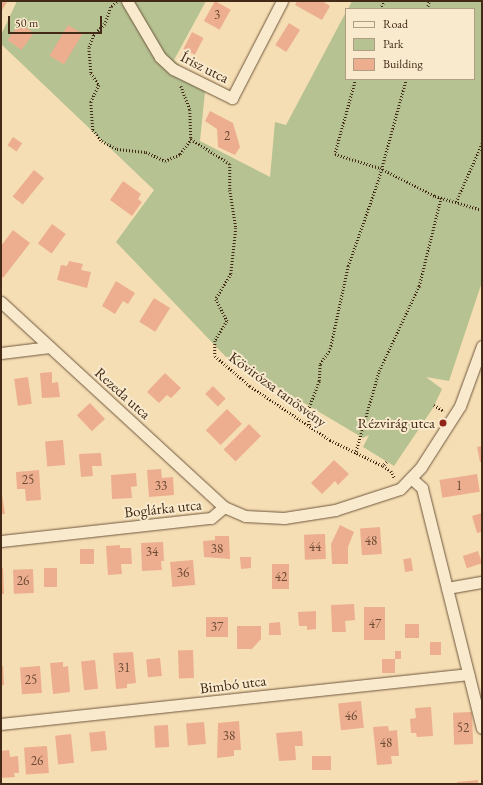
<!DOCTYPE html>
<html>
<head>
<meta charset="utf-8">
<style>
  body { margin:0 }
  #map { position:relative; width:483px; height:785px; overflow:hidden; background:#f6deb4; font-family:"EB Garamond",serif }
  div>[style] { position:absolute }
  .green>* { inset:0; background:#b6c292 }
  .building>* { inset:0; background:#ecae8f; transform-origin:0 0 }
  .path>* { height:2.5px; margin-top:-1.25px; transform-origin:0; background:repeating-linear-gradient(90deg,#422a16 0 1px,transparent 0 3px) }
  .roads { filter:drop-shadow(0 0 1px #6f573e) drop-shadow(0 0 1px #6f573e) }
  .minor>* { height:11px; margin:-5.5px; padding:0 5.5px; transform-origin:5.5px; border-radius:5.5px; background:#f9eace }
  .dots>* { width:11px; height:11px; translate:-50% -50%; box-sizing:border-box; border:2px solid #f9eace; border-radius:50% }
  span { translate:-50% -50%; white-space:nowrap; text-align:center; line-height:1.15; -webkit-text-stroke:4px #f9eace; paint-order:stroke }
  .number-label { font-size:13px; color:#6c4b34 }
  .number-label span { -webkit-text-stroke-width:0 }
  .street-label { font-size:15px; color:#422a16 }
  .poi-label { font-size:15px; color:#422a16 }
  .right { translate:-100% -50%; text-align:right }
  .frame { position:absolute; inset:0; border:2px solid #422a16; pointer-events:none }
  .legend { position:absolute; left:345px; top:8px; width:130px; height:72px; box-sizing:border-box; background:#f9eace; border:1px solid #b09d84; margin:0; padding:5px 7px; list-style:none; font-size:12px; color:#422a16 }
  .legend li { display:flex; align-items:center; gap:8px; height:20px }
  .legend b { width:20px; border:1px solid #b09d84 }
  .scale { position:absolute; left:8px; top:16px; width:94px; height:18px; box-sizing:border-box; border:2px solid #422a16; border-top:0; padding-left:5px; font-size:12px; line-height:14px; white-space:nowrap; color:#422a16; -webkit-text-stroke:3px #f9eace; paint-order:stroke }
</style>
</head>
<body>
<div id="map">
  <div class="green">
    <i style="clip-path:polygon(17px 1px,206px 1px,174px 60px,205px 92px,200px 141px,270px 177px,275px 122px,286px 125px,346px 12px,346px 79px,474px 79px,474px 9px,348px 9px,352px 1px,482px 1px,482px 282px,449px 381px,426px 377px,442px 389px,433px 408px,394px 466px,363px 447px,369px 435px,363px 438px,225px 356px,116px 242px,154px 190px,1px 44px,1px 35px)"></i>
  </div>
  <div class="building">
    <i style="clip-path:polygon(1px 1px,7px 2px,1px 12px)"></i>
    <i style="left:215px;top:1px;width:18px;height:23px;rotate:29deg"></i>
    <i style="clip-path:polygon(297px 1px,322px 1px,330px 6px,322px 20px,295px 5px)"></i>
    <i style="left:20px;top:23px;width:17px;height:21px;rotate:36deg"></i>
    <i style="left:289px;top:23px;width:13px;height:26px;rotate:32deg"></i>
    <i style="left:68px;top:25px;width:17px;height:36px;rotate:31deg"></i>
    <i style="left:192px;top:32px;width:13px;height:19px;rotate:27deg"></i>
    <i style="clip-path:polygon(210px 111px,233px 123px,240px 147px,235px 155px,218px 147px,217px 129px,205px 121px)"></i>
    <i style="left:13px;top:137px;width:11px;height:10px;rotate:34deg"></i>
    <i style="left:34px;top:170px;width:13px;height:34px;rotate:39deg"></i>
    <i style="clip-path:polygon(123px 181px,141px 194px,138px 199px,142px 202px,132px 216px,110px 200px)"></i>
    <i style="left:52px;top:224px;width:17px;height:24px;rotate:36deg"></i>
    <i style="clip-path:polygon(13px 230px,30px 243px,3px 278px,1px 276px,1px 246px)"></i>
    <i style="clip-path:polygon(69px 261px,83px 264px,81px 270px,91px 272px,87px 288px,57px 280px,61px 265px,67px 266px)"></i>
    <i style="clip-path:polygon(116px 281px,135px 293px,128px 304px,123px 301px,115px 314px,102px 306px)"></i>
    <i style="left:154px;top:298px;width:19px;height:28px;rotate:32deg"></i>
    <i style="clip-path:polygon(52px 372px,52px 383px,58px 382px,60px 397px,42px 398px,40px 373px)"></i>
    <i style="clip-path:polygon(165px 373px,181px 388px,171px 398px,167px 395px,159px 403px,147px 392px)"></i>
    <i style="left:28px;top:377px;width:27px;height:14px;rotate:82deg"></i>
    <i style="left:213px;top:386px;width:18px;height:11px;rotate:45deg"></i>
    <i style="left:90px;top:403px;width:22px;height:18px;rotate:47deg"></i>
    <i style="left:227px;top:409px;width:21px;height:30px;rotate:45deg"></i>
    <i style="left:249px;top:424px;width:17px;height:36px;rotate:45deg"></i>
    <i style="left:63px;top:440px;width:25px;height:18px;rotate:85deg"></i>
    <i style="clip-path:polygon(482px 446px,482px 462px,480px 462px,477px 447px)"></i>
    <i style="clip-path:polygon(101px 453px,102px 466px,92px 466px,93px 476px,81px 477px,79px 454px)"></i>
    <i style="clip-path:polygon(334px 460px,349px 474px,338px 485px,335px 481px,322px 494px,311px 483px)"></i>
    <i style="clip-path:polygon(161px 469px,162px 478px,173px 477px,174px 495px,149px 497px,147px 470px)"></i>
    <i style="clip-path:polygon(39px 470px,41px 500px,26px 501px,25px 489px,17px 489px,16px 472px)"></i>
    <i style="clip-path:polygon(136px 473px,137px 486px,131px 487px,132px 498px,112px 499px,111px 475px)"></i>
    <i style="left:477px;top:474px;width:18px;height:38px;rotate:81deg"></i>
    <i style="clip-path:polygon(1px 488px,5px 514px,1px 514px)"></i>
    <i style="clip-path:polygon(482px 513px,482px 532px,477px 533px,472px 516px)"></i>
    <i style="clip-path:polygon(340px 525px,354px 532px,348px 547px,348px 564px,332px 564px,331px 544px)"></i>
    <i style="left:380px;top:527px;width:27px;height:20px;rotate:86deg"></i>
    <i style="left:325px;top:534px;width:25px;height:21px;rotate:88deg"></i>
    <i style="clip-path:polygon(215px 536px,229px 536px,230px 559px,204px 557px,203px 541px,215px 540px)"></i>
    <i style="clip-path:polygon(163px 542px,164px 561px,161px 561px,162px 570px,142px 571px,141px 543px)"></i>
    <i style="clip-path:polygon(120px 545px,120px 548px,131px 548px,132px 564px,121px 564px,122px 574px,108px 575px,106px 546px)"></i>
    <i style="left:80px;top:549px;width:14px;height:15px"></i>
    <i style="left:478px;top:551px;width:13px;height:16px;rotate:72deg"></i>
    <i style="clip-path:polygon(240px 557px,251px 557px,251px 568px,241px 569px)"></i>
    <i style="left:411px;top:558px;width:13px;height:8px;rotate:81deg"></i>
    <i style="left:193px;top:560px;width:25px;height:23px;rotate:85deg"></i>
    <i style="left:272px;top:564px;width:17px;height:25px"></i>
    <i style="clip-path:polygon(1px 568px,3px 568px,4px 594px,1px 594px)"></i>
    <i style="left:44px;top:568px;width:13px;height:19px"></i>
    <i style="left:33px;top:569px;width:24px;height:20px;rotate:88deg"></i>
    <i style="clip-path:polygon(354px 604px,355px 620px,345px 621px,346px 632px,332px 632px,331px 605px)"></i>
    <i style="left:364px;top:607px;width:21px;height:33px"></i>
    <i style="clip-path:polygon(316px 611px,316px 629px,307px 630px,307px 626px,299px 626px,298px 612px)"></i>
    <i style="left:206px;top:617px;width:22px;height:20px"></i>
    <i style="clip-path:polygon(280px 622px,281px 635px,269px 635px,269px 623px)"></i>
    <i style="left:405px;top:624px;width:14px;height:14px"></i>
    <i style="clip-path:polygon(237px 626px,261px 626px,261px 639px,252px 649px,237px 649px)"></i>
    <i style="left:430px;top:642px;width:11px;height:13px"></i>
    <i style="left:193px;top:650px;width:28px;height:15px;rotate:88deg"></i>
    <i style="left:395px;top:651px;width:6px;height:8px"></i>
    <i style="clip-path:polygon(133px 652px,136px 683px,127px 684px,127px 688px,116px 689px,113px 653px)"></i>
    <i style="left:160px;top:658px;width:18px;height:14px;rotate:84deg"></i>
    <i style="left:382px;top:659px;width:13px;height:14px"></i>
    <i style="left:95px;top:660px;width:29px;height:14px;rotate:84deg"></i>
    <i style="clip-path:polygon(63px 662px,63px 667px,68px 666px,70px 692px,53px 694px,50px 663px)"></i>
    <i style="clip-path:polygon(1px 666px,3px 666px,4px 685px,1px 685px)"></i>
    <i style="left:40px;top:666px;width:27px;height:20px;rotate:86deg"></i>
    <i style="left:361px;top:701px;width:27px;height:23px;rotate:84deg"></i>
    <i style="clip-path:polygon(431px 707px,433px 736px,417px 737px,416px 733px,411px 733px,410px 719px,416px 718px,415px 708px)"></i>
    <i style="left:472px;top:712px;width:32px;height:19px;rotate:88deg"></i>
    <i style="clip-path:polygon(239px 721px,241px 750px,234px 750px,234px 756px,217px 758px,218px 723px)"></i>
    <i style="left:204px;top:722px;width:22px;height:18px;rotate:85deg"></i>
    <i style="left:168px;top:725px;width:22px;height:14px;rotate:87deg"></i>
    <i style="clip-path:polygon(388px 726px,389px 731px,397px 730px,399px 756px,391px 756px,392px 764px,377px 765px,373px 727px)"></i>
    <i style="left:105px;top:731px;width:19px;height:16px;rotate:84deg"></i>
    <i style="clip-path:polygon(302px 731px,303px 746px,295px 746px,296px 760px,279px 761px,276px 733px)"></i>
    <i style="left:71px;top:734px;width:29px;height:16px;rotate:84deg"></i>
    <i style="left:47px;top:746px;width:27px;height:23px;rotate:86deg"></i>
    <i style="clip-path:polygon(9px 750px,10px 757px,18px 756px,19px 773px,14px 773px,15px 777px,1px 778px,1px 751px)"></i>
    <i style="left:312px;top:756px;width:19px;height:14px"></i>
    <i style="clip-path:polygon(478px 780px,478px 784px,457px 784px,457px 782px)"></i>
  </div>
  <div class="path">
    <i style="left:117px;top:2px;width:8px;rotate:140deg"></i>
    <i style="left:111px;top:7px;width:18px;rotate:109deg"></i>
    <i style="left:105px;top:24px;width:16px;rotate:135deg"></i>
    <i style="left:94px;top:35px;width:14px;rotate:111deg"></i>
    <i style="left:89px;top:48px;width:25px;rotate:85deg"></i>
    <i style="left:91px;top:73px;width:14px;rotate:56deg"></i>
    <i style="left:99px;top:85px;width:19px;rotate:115deg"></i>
    <i style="left:91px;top:102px;width:28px;rotate:86deg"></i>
    <i style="left:93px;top:130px;width:14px;rotate:51deg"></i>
    <i style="left:102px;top:141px;width:17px;rotate:28deg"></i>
    <i style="left:117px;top:149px;width:29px;rotate:6deg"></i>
    <i style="left:146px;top:152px;width:21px;rotate:25deg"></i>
    <i style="left:165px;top:161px;width:17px;rotate:-25deg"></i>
    <i style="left:180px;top:154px;width:19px;rotate:-54deg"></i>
    <i style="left:380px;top:9px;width:9px;rotate:-63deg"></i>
    <i style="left:427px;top:9px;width:8px;rotate:-76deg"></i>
    <i style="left:356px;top:79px;width:78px;rotate:105.6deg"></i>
    <i style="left:335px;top:154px;width:47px;rotate:17.3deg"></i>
    <i style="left:380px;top:168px;width:62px;rotate:27deg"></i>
    <i style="left:435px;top:196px;width:49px;rotate:16.6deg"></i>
    <i style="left:181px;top:86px;width:26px;rotate:69deg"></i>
    <i style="left:190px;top:110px;width:29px;rotate:88deg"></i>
    <i style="left:191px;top:139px;width:46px;rotate:32.7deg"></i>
    <i style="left:230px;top:164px;width:26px;rotate:90deg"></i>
    <i style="left:230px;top:190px;width:38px;rotate:81deg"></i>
    <i style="left:236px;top:228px;width:46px;rotate:96.2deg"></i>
    <i style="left:231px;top:274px;width:29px;rotate:121deg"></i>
    <i style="left:216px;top:299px;width:25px;rotate:63deg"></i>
    <i style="left:227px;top:321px;width:23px;rotate:121deg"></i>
    <i style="left:215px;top:341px;width:15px;rotate:90deg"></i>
    <i style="left:215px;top:356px;width:46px;rotate:40.6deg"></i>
    <i style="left:250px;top:386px;width:97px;rotate:34deg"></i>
    <i style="left:330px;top:440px;width:59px;rotate:26.1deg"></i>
    <i style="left:456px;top:202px;width:64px;rotate:-66.2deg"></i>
    <i style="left:434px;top:405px;width:12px;rotate:31deg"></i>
    <i style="left:309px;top:425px;width:15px;rotate:-94deg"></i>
    <i style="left:308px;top:410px;width:31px;rotate:-69deg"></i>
    <i style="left:319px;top:381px;width:17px;rotate:-87deg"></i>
    <i style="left:320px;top:364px;width:18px;rotate:-56deg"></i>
    <i style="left:330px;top:349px;width:85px;rotate:-77.8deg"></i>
    <i style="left:348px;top:266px;width:90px;rotate:-70.6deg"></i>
    <i style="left:378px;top:181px;width:106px;rotate:-74.6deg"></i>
    <i style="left:355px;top:454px;width:86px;rotate:-73.9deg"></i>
    <i style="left:379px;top:371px;width:94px;rotate:-64.8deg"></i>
    <i style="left:419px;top:286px;width:92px;rotate:-76.1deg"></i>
    <i style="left:387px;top:462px;width:6px;rotate:135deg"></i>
    <i style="left:383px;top:466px;width:9px;rotate:32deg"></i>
    <i style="left:391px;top:471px;width:9px;rotate:63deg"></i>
  </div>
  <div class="roads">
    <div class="minor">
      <i style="left:127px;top:1px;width:65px;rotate:59.5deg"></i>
      <i style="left:160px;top:57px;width:18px;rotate:43deg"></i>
      <i style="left:173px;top:69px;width:66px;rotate:26.2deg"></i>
      <i style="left:232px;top:98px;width:109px;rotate:-62.7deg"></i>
      <i style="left:1px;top:302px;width:303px;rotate:42.6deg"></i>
      <i style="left:224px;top:507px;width:23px;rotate:23deg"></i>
      <i style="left:245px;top:516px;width:39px;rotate:3deg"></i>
      <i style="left:284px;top:518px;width:52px;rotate:-8.9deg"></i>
      <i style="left:335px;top:510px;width:68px;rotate:-17.9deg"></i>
      <i style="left:400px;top:489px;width:30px;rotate:-46deg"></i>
      <i style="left:421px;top:467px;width:72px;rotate:-57.4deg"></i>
      <i style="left:460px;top:406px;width:64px;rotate:-69.9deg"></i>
      <i style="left:1px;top:353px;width:49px;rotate:-7deg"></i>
      <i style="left:411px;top:478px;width:15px;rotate:42deg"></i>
      <i style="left:422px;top:488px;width:247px;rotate:76deg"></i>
      <i style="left:1px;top:541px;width:211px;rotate:-6.3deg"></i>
      <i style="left:211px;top:518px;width:17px;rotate:-40deg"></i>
      <i style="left:447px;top:588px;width:36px;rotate:-10deg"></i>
      <i style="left:1px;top:724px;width:470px;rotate:-6.1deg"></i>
    </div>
  </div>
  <div class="dots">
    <i style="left:443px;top:423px;background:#8f2418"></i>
  </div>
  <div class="number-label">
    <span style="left:217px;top:15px">3</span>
    <span style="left:227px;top:136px">2</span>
    <span style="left:28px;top:480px">25</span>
    <span style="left:161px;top:486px">33</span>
    <span style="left:459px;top:486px">1</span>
    <span style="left:371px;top:541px">48</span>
    <span style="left:315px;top:547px">44</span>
    <span style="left:217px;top:549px">38</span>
    <span style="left:152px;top:552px">34</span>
    <span style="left:183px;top:573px">36</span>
    <span style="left:281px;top:577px">42</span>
    <span style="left:23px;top:581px">26</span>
    <span style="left:375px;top:624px">47</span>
    <span style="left:217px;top:627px">37</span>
    <span style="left:124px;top:668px">31</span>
    <span style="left:31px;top:680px">25</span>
    <span style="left:351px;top:716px">46</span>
    <span style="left:463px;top:728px">52</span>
    <span style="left:229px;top:736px">38</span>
    <span style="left:386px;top:743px">48</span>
    <span style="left:37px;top:761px">26</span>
  </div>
  <div class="street-label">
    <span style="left:205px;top:67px;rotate:27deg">Írisz utca</span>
    <span style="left:278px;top:389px;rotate:36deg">Kövirózsa tanösvény</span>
    <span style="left:123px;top:393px;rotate:42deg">Rezeda utca</span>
    <span style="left:163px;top:508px;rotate:-6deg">Boglárka utca</span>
    <span style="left:233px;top:684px;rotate:-7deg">Bimbó utca</span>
  </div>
  <div class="poi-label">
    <span class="right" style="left:435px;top:423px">Rézvirág utca</span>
  </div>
  <div class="frame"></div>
  <ul class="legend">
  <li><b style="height:5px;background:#f9eace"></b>Road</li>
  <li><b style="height:11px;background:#b6c292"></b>Park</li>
  <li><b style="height:11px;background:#ecae8f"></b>Building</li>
  </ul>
  <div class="scale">50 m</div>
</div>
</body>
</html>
